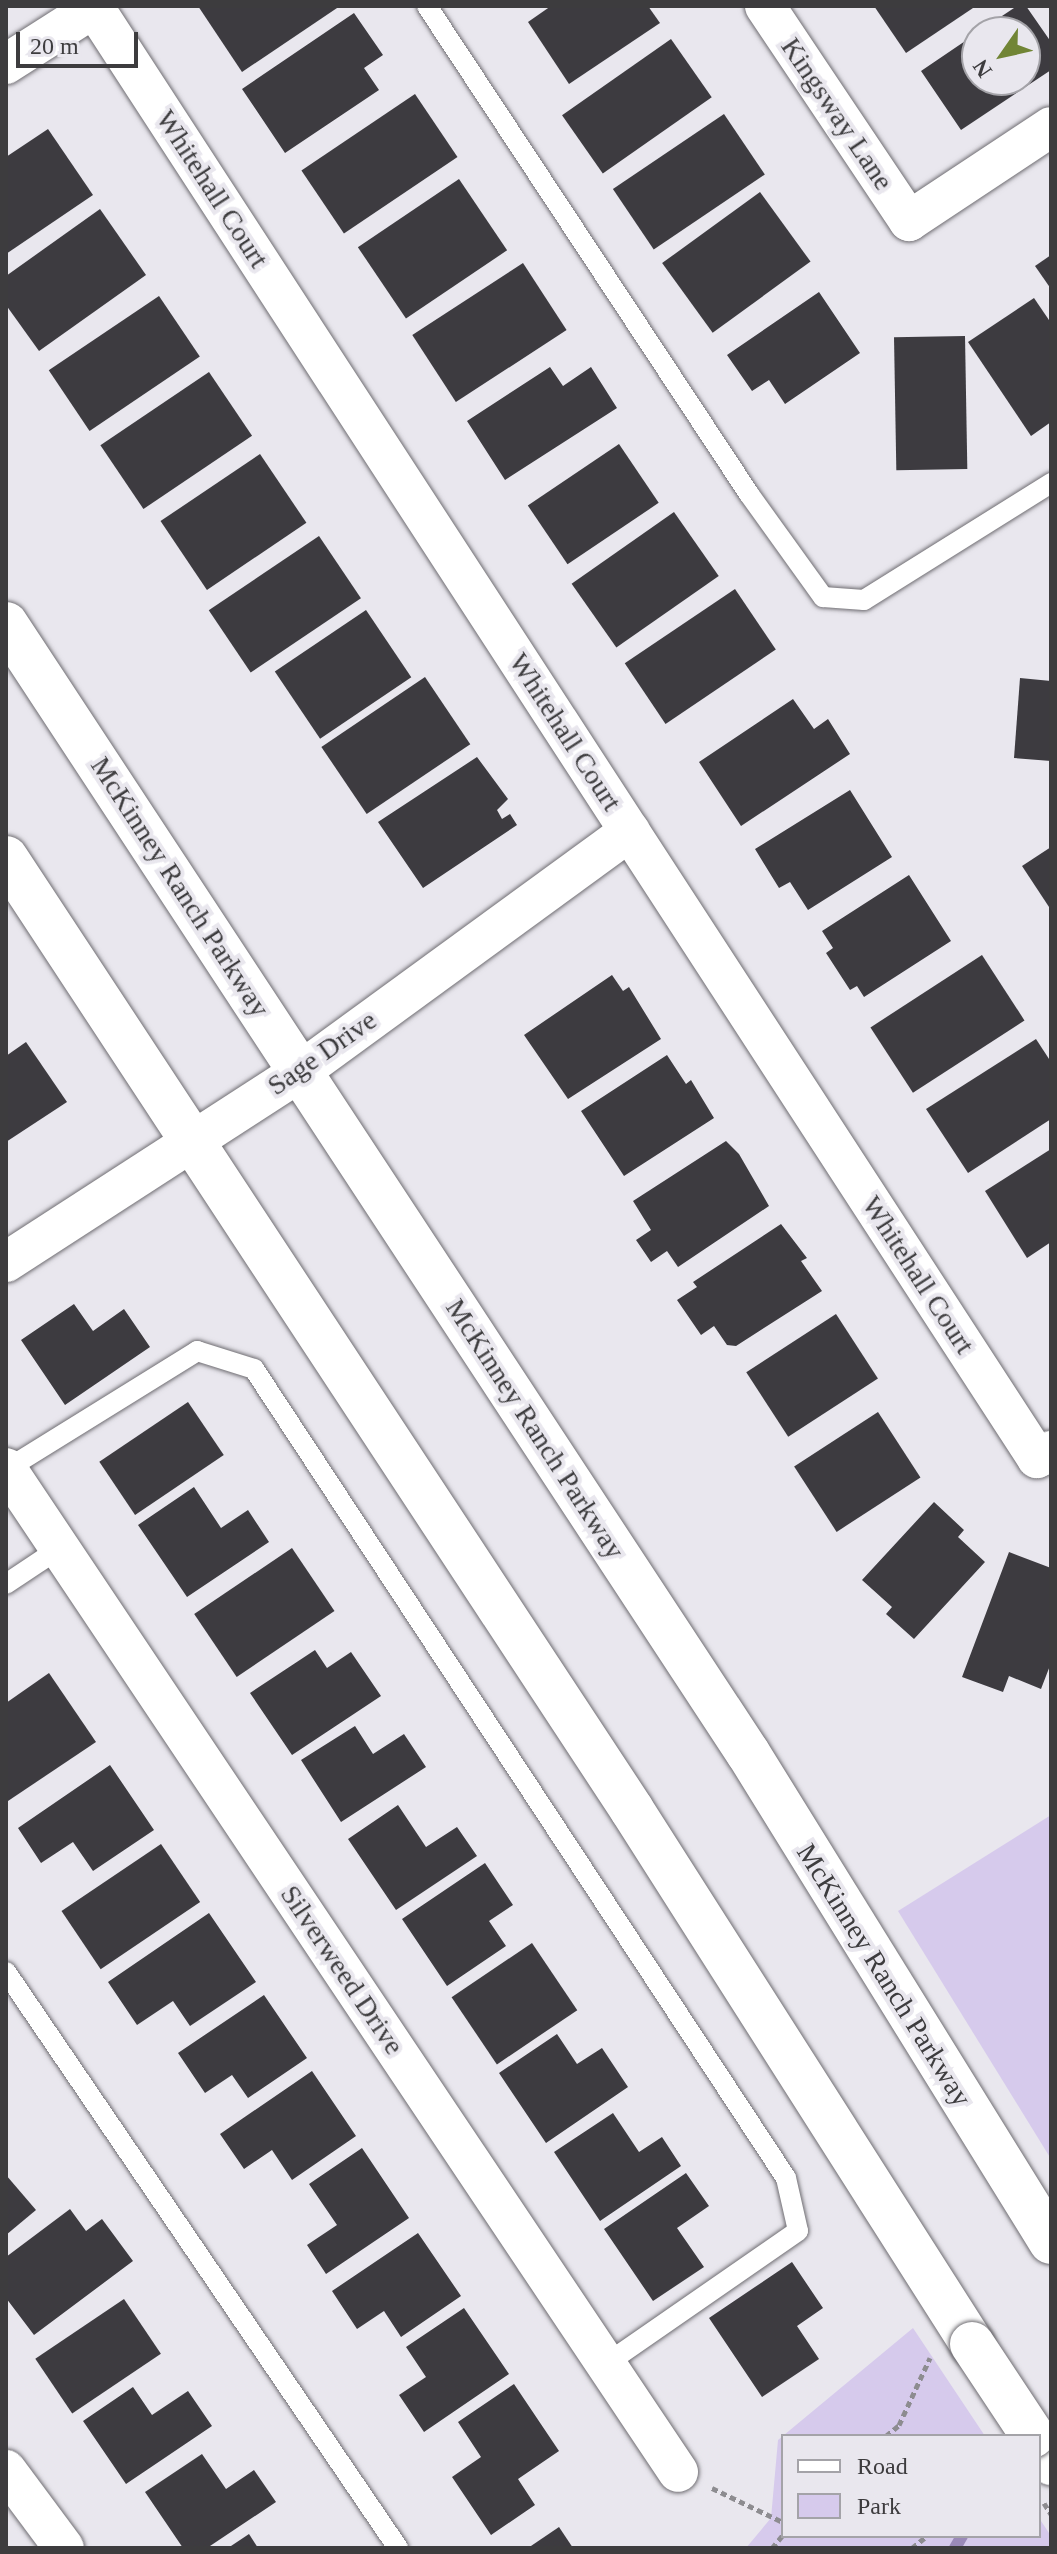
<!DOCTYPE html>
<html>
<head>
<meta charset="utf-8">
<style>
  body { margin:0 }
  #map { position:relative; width:1057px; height:2554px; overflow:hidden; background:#e9e7ee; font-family:Georgia,serif }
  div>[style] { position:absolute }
  .green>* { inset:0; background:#d6caec }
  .stream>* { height:12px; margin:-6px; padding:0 6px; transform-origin:6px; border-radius:6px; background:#9b8ab9 }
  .building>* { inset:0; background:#3d3b40; transform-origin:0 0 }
  .path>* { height:5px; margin-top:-2.5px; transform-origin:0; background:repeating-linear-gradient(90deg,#8d8c90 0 6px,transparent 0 10px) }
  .roads { filter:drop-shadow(0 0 2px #6f6d72) drop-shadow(0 0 2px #6f6d72) }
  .service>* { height:20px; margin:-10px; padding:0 10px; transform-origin:10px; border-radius:10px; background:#fff }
  .minor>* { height:40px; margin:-20px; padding:0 20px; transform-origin:20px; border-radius:20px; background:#fff }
  .secondary>* { height:44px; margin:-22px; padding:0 22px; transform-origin:22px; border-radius:22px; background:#fff }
  .bridges { filter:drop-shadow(0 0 2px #6f6d72) drop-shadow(0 0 2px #6f6d72) }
  .secondary-bridge>* { height:44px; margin:-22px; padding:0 22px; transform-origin:22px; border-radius:22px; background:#fff }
  span { translate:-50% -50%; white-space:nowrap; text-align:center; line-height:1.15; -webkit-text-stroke:8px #e9e7ee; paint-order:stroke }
  .street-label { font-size:28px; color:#3d3c3e }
  .frame { position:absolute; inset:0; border:8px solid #3d3c3e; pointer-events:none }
  .legend { position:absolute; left:781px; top:2434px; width:260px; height:104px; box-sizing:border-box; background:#e9e7ee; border:2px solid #a4a3a8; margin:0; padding:10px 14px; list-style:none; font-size:24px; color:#3d3c3e }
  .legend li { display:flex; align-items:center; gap:16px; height:40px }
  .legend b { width:40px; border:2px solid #a4a3a8 }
  .north { position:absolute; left:961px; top:16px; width:80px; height:80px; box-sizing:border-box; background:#e9e7ee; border:2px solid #a4a3a8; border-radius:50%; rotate:236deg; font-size:22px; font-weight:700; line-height:32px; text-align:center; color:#3d3c3e }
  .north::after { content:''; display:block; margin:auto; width:28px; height:36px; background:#718535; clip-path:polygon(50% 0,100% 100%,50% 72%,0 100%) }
  .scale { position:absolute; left:16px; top:32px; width:122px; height:36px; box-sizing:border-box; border:4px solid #3d3c3e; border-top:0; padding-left:10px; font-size:24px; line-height:28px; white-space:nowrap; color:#3d3c3e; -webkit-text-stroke:6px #e9e7ee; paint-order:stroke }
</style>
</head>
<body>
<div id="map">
  <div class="green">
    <i style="clip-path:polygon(1051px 1815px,1051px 2159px,898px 1911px)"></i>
    <i style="clip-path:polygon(913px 2328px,985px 2436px,783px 2436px,783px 2536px,1039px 2536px,1039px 2518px,1051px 2536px,1051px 2548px,746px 2548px,771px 2518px,778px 2440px)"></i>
  </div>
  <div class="stream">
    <i style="left:955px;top:2548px;width:14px;rotate:-60deg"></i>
  </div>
  <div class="building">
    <i style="clip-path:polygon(198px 6px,340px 6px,242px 72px)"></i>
    <i style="clip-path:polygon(551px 6px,648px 6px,660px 23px,569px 84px,528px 22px)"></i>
    <i style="clip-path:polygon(874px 6px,976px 6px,906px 53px)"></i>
    <i style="clip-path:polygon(1017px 6px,1026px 6px,1051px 42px,1051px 70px,961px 130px,921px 71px,977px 33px,977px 80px,1025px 80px,1025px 32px,978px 32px)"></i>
    <i style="clip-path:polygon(354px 13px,383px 55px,364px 68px,379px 90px,285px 153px,242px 89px)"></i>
    <i style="left:671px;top:39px;width:71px;height:133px;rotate:55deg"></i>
    <i style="left:415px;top:94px;width:76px;height:137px;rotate:56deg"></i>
    <i style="left:724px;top:114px;width:73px;height:134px;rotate:56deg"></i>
    <i style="clip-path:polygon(48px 129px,93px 195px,6px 254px,6px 157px)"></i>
    <i style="left:459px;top:179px;width:86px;height:122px;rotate:56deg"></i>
    <i style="left:760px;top:192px;width:86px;height:121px;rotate:54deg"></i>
    <i style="clip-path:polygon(100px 209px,146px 275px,39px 351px,6px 305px,6px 276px)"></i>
    <i style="clip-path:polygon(1051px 255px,1051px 289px,1035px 266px)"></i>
    <i style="left:523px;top:263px;width:80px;height:132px;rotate:57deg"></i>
    <i style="clip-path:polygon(819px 292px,860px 353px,785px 404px,769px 380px,752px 391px,727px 355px)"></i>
    <i style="left:159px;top:296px;width:73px;height:133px;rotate:56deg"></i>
    <i style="clip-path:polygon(1034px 298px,1051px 323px,1051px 422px,1031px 436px,968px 342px)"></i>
    <i style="left:965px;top:336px;width:133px;height:71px;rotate:89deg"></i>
    <i style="clip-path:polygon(550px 367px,563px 386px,591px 367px,617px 408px,505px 480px,467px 421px)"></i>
    <i style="left:209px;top:372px;width:77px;height:131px;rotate:56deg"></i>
    <i style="left:619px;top:444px;width:71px;height:110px;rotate:56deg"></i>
    <i style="left:260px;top:454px;width:83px;height:120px;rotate:56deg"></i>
    <i style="left:674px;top:512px;width:78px;height:125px;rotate:55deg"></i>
    <i style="left:319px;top:536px;width:75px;height:133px;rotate:56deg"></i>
    <i style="left:735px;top:589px;width:73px;height:133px;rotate:56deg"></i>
    <i style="left:366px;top:610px;width:81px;height:110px;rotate:56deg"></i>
    <i style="left:425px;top:677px;width:81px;height:125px;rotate:56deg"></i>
    <i style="clip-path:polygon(1020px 678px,1051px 681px,1051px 761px,1014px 758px)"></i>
    <i style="clip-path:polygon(793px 699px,814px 729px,828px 719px,850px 754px,741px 826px,699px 762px)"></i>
    <i style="clip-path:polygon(477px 757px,508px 799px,497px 810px,502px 819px,510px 814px,517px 825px,423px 888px,378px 822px)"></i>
    <i style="clip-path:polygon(850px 790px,892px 857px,808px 910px,790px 882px,779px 888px,755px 849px)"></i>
    <i style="clip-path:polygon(1051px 847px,1051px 910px,1022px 866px)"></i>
    <i style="clip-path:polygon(909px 875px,951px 941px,864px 997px,857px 986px,850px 990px,826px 953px,833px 948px,822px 931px)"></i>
    <i style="left:982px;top:955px;width:78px;height:133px;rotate:57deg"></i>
    <i style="clip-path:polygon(612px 975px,623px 991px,629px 987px,661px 1039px,568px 1099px,524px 1035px)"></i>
    <i style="clip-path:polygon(1036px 1039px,1051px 1062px,1051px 1119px,968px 1173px,926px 1109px)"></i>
    <i style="clip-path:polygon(26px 1042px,67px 1102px,6px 1142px,6px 1056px)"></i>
    <i style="clip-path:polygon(667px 1055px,686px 1084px,691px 1080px,714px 1118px,624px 1176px,581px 1111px)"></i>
    <i style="clip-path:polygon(726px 1141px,739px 1154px,769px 1206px,678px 1267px,667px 1251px,651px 1262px,636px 1240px,651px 1230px,633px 1201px)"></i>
    <i style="clip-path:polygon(1051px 1149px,1051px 1242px,1027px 1258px,985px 1191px)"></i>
    <i style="clip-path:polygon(781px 1224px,807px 1258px,801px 1261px,822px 1291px,736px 1346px,727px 1345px,714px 1326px,701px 1335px,677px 1300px,697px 1287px,693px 1282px)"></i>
    <i style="clip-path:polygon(74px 1304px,93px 1331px,124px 1309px,150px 1347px,65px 1405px,21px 1340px)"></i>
    <i style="left:836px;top:1314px;width:77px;height:107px;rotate:57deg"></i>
    <i style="left:188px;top:1402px;width:64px;height:107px;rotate:56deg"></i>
    <i style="left:878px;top:1412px;width:78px;height:100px;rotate:57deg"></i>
    <i style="clip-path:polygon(194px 1487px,221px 1528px,248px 1510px,269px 1542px,187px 1597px,138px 1525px)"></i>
    <i style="clip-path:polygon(934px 1502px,964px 1530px,958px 1537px,985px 1562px,914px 1639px,886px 1614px,892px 1607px,862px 1580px)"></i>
    <i style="left:292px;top:1548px;width:76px;height:118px;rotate:56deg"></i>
    <i style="clip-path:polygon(1009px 1552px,1051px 1568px,1051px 1663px,1041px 1689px,1009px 1676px,1003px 1692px,962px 1677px)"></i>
    <i style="clip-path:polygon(315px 1650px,327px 1668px,351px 1652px,381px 1696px,292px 1755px,250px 1693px)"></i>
    <i style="clip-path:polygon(49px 1673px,96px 1742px,8px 1801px,6px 1703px)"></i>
    <i style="clip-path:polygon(355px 1726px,373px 1754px,404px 1734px,426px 1767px,341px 1822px,301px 1760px)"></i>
    <i style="clip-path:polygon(110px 1765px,154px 1830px,93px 1871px,73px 1842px,41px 1863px,18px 1828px)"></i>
    <i style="clip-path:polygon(398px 1805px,426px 1847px,457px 1827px,477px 1856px,396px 1910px,348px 1839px)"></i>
    <i style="left:161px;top:1844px;width:70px;height:120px;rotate:56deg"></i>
    <i style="clip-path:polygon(485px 1863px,513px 1905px,489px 1921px,506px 1946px,447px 1986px,402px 1919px)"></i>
    <i style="clip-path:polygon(209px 1913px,256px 1982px,190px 2026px,173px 2001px,137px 2025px,108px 1982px)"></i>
    <i style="left:532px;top:1943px;width:81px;height:97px;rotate:56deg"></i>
    <i style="clip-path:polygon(264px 1995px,307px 2058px,248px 2098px,232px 2075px,205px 2093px,178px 2053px)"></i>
    <i style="clip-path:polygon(557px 2034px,577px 2064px,602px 2048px,628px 2087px,546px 2143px,499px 2073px)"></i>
    <i style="clip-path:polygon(312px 2071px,356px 2136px,292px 2180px,272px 2150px,244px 2169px,220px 2134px)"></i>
    <i style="clip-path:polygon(613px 2113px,639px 2152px,662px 2137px,681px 2166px,600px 2221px,554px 2152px)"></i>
    <i style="clip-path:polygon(362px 2148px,409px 2218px,326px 2274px,307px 2245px,337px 2225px,309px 2184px)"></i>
    <i style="clip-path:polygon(686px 2173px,709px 2206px,677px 2228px,704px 2267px,653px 2301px,604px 2229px)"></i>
    <i style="clip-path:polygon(6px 2175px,36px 2210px,6px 2235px)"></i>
    <i style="clip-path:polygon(70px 2209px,86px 2231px,102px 2219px,133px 2261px,34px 2335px,6px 2298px,6px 2257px)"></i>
    <i style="clip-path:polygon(418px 2233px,461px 2296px,401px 2337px,384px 2311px,357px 2329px,332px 2291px)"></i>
    <i style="clip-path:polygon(792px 2262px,823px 2308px,797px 2326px,819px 2359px,762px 2397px,709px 2318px)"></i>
    <i style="left:124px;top:2299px;width:66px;height:107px;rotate:56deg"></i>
    <i style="clip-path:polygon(464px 2308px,509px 2374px,424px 2432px,399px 2395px,426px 2377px,406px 2347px)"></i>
    <i style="clip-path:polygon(514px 2384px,559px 2451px,518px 2479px,535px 2505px,491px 2535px,452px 2477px,481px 2457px,458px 2422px)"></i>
    <i style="clip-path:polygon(133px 2387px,152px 2415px,188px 2391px,212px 2426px,126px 2484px,83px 2421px)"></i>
    <i style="clip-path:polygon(202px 2454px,226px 2489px,254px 2470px,276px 2502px,207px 2548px,183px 2548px,145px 2492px)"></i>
    <i style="clip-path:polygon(559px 2527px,573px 2548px,528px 2548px)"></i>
    <i style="clip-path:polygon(249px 2534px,258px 2548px,228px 2548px)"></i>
  </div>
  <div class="path">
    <i style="left:886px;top:2436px;width:17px;rotate:-40deg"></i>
    <i style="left:899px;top:2425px;width:74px;rotate:-65.2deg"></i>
    <i style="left:712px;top:2488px;width:79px;rotate:25.6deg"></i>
    <i style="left:1044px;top:2503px;width:13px;rotate:58deg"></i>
    <i style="left:772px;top:2548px;width:17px;rotate:-50deg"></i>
    <i style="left:912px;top:2548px;width:19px;rotate:-39deg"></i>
  </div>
  <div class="roads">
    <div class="service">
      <i style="left:427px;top:6px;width:585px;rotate:56.58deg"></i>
      <i style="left:749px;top:494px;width:127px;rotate:54.3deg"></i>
      <i style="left:823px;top:597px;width:41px;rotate:4.2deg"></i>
      <i style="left:864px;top:600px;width:221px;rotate:-32deg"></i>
      <i style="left:7px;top:1469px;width:224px;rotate:-31.8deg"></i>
      <i style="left:197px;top:1351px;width:60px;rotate:17.5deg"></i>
      <i style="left:254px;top:1369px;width:968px;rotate:56.67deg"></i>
      <i style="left:786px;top:2178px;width:54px;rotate:77.2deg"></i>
      <i style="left:798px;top:2231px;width:234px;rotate:145.3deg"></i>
      <i style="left:6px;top:1584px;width:65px;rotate:-33.7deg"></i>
      <i style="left:6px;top:1972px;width:697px;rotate:55.76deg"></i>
    </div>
    <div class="minor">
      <i style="left:93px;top:6px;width:1732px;rotate:56.97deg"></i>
      <i style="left:1037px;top:1458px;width:16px;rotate:-27deg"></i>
      <i style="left:765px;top:6px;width:259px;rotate:56.2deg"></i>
      <i style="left:909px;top:221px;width:170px;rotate:-33.5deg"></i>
      <i style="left:6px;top:64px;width:108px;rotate:-32.5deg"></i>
      <i style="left:6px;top:1262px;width:351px;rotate:-32.9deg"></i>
      <i style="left:301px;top:1071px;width:407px;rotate:-36.1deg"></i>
      <i style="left:6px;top:1468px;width:1208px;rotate:56.2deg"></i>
      <i style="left:6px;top:2470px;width:97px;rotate:53.4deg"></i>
    </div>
    <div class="secondary">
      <i style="left:6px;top:624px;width:1351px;rotate:56.69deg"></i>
      <i style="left:748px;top:1753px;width:575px;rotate:58.22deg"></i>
      <i style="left:6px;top:858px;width:1139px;rotate:56.67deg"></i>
      <i style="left:632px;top:1810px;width:633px;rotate:57.51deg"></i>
      <i style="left:1039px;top:2445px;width:22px;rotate:56deg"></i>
    </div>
  </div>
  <div class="bridges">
    <div class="secondary-bridge">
      <i style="left:972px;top:2344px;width:110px;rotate:56.5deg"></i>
    </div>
  </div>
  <div class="street-label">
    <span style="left:837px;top:114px;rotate:56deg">Kingsway Lane</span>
    <span style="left:212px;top:189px;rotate:57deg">Whitehall Court</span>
    <span style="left:565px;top:732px;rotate:57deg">Whitehall Court</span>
    <span style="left:180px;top:887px;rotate:57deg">McKinney Ranch Parkway</span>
    <span style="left:322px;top:1053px;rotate:-35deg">Sage Drive</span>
    <span style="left:918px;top:1275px;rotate:57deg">Whitehall Court</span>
    <span style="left:535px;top:1429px;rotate:57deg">McKinney Ranch Parkway</span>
    <span style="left:342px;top:1970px;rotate:56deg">Silverweed Drive</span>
    <span style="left:884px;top:1975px;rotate:58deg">McKinney Ranch Parkway</span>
  </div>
  <div class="frame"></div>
  <ul class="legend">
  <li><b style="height:10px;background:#fff"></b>Road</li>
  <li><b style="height:22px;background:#d6caec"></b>Park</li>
  </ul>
  <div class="north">N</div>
  <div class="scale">20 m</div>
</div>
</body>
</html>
